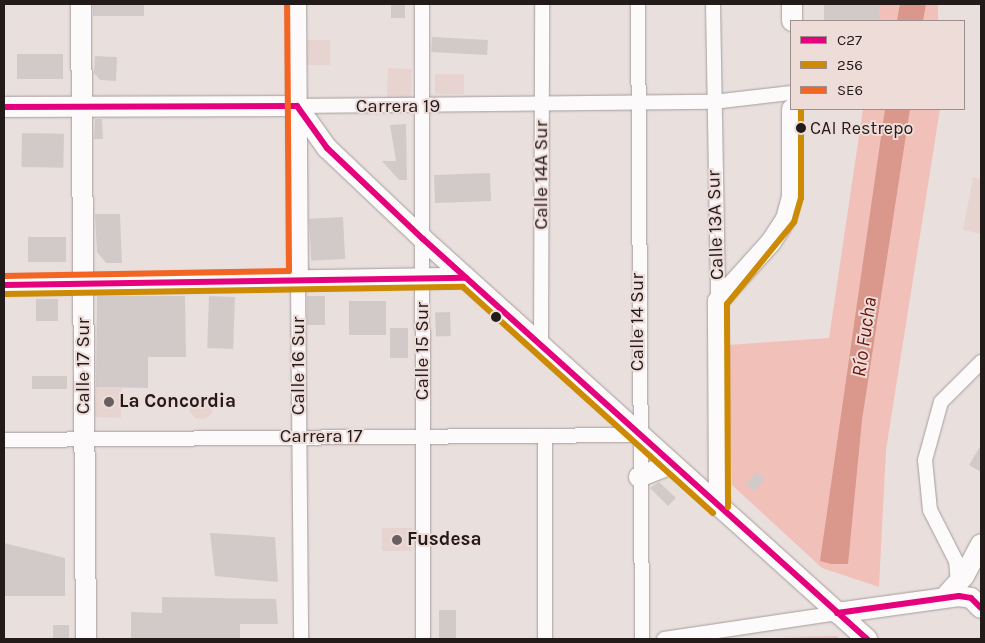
<!DOCTYPE html>
<html>
<head>
<meta charset="utf-8">
<style>
  body { margin:0 }
  #map { position:relative; width:985px; height:643px; overflow:hidden; background:#e9e0de; font-family:Karla,sans-serif }
  div>[style] { position:absolute }
  .built>* { inset:0; background:#e7d4d1; transform-origin:0 0 }
  .round { border-radius:50% }
  .green>* { inset:0; background:#f1c0b8; transform-origin:0 0 }
  .water>* { inset:0; background:#da978c }
  .building>* { inset:0; background:#d1cac8; transform-origin:0 0 }
  .roads { filter:drop-shadow(0 0 1px #a49d9b) drop-shadow(0 0 1px #a49d9b) }
  .street>* { height:14px; margin:-7px; padding:0 7px; transform-origin:7px; border-radius:7px; background:#fcfafa }
  .secondary>* { height:20px; margin:-10px; padding:0 10px; transform-origin:10px; border-radius:10px; background:#fcfafa }
  .bus-1>* { height:6px; margin:-3px; padding:0 3px; transform-origin:3px; border-radius:3px; background:#e5007d }
  .bus-2>* { height:6px; margin:-3px; padding:0 3px; transform-origin:3px; border-radius:3px; background:#cc8a05 }
  .bus-3>* { height:6px; margin:-3px; padding:0 3px; transform-origin:3px; border-radius:3px; background:#f26522 }
  .dots>* { width:14px; height:14px; translate:-50% -50%; box-sizing:border-box; border:2px solid #eedcd9; border-radius:50% }
  span { translate:-50% -50%; white-space:nowrap; text-align:center; line-height:1.15; -webkit-text-stroke:4px #eedcd9; paint-order:stroke }
  .bus-label { font-size:18px; color:#221b1a }
  .left { translate:0 -50%; text-align:left }
  .street-label { font-size:19px; color:#221b1a }
  .poi-label { font-size:19px; color:#221b1a; font-weight:700 }
  .water-label { font-size:20px; color:#68160d; font-style:italic }
  .frame { position:absolute; inset:0; border:5px solid #221b1a; pointer-events:none }
  .legend { position:absolute; left:790px; top:20px; width:175px; height:90px; box-sizing:border-box; background:#eedcd9; border:1px solid #9c8f8d; margin:0; padding:6px 9px; list-style:none; font-size:15px; color:#221b1a }
  .legend li { display:flex; align-items:center; gap:10px; height:25px }
  .legend b { width:25px; border:1px solid #9c8f8d }
</style>
</head>
<body>
<div id="map">
  <div class="built">
    <i style="left:307px;top:40px;width:23px;height:25px"></i>
    <i style="left:388px;top:68px;width:24px;height:30px;rotate:2deg"></i>
    <i style="left:435px;top:74px;width:29px;height:20px"></i>
    <i style="clip-path:polygon(973px 177px,981px 179px,981px 234px,963px 230px)"></i>
    <i style="left:96px;top:387px;width:26px;height:30px;rotate:2deg"></i>
    <i class="round" style="left:189px;top:395px;width:24px;height:24px"></i>
    <i style="left:382px;top:528px;width:30px;height:23px"></i>
  </div>
  <div class="green">
    <i style="left:879px;top:4px;width:59px;height:17px"></i>
    <i style="clip-path:polygon(863px 109px,940px 109px,886px 450px,879px 587px,822px 568px,732px 485px,727px 345px,829px 338px)"></i>
    <i style="clip-path:polygon(837px 636px,840px 639px,776px 637px)"></i>
  </div>
  <div class="water">
    <i style="clip-path:polygon(900px 4px,926px 4px,923px 21px,897px 21px)"></i>
    <i style="clip-path:polygon(885px 109px,910px 109px,862px 420px,848px 564px,831px 564px,820px 561px)"></i>
  </div>
  <div class="building">
    <i style="left:93px;top:4px;width:51px;height:12px"></i>
    <i style="left:391px;top:4px;width:14px;height:14px"></i>
    <i style="left:824px;top:4px;width:55px;height:17px"></i>
    <i style="left:432px;top:37px;width:56px;height:15px;rotate:3deg"></i>
    <i style="left:17px;top:54px;width:46px;height:25px"></i>
    <i style="clip-path:polygon(95px 56px,117px 57px,116px 81px,100px 80px,94px 73px)"></i>
    <i style="clip-path:polygon(95px 119px,102px 119px,103px 139px,94px 139px)"></i>
    <i style="clip-path:polygon(406px 124px,407px 180px,399px 180px,382px 161px,396px 161px,390px 125px)"></i>
    <i style="left:22px;top:133px;width:42px;height:34px;rotate:1deg"></i>
    <i style="left:490px;top:173px;width:28px;height:56px;rotate:88deg"></i>
    <i style="clip-path:polygon(95px 214px,120px 214px,122px 263px,106px 263px,97px 252px)"></i>
    <i style="left:343px;top:217px;width:42px;height:34px;rotate:87deg"></i>
    <i style="left:28px;top:237px;width:38px;height:25px"></i>
    <i style="clip-path:polygon(97px 296px,185px 296px,186px 357px,148px 357px,148px 388px,96px 387px)"></i>
    <i style="left:209px;top:296px;width:26px;height:52px;rotate:2deg"></i>
    <i style="left:307px;top:296px;width:18px;height:29px"></i>
    <i style="left:36px;top:299px;width:22px;height:22px"></i>
    <i style="left:349px;top:301px;width:37px;height:34px"></i>
    <i style="left:450px;top:312px;width:24px;height:15px;rotate:88deg"></i>
    <i style="left:390px;top:328px;width:18px;height:30px"></i>
    <i style="left:67px;top:376px;width:13px;height:35px;rotate:90deg"></i>
    <i style="clip-path:polygon(981px 445px,981px 472px,969px 465px)"></i>
    <i style="left:756px;top:472px;width:11px;height:16px;rotate:38deg"></i>
    <i style="clip-path:polygon(659px 482px,676px 498px,668px 506px,650px 488px)"></i>
    <i style="clip-path:polygon(210px 533px,275px 537px,278px 582px,215px 576px)"></i>
    <i style="clip-path:polygon(4px 543px,65px 558px,65px 596px,4px 596px)"></i>
    <i style="clip-path:polygon(162px 597px,276px 599px,278px 624px,240px 624px,240px 639px,131px 639px,131px 612px,162px 613px)"></i>
    <i style="left:439px;top:610px;width:17px;height:29px"></i>
    <i style="left:53px;top:625px;width:16px;height:14px"></i>
  </div>
  <div class="roads">
    <div class="street">
      <i style="left:422px;top:4px;width:635px;rotate:89.91deg"></i>
      <i style="left:638px;top:4px;width:635px;rotate:89.64deg"></i>
      <i style="left:713px;top:4px;width:297px;rotate:89deg"></i>
      <i style="left:297px;top:106px;width:416px;rotate:-0.6deg"></i>
      <i style="left:713px;top:102px;width:79px;rotate:-6.6deg"></i>
      <i style="left:298px;top:280px;width:359px;rotate:89.5deg"></i>
      <i style="left:541px;top:347px;width:343px;rotate:-89.8deg"></i>
      <i style="left:545px;top:436px;width:203px;rotate:90deg"></i>
      <i style="left:4px;top:440px;width:634px;rotate:-0.45deg"></i>
      <i style="left:958px;top:583px;width:22px;rotate:-95deg"></i>
      <i style="left:956px;top:561px;width:57px;rotate:-117deg"></i>
      <i style="left:930px;top:510px;width:50px;rotate:-95.7deg"></i>
      <i style="left:925px;top:460px;width:60px;rotate:-74.6deg"></i>
      <i style="left:941px;top:402px;width:57px;rotate:-45deg"></i>
      <i style="left:664px;top:639px;width:175px;rotate:-8.5deg"></i>
    </div>
    <div class="secondary">
      <i style="left:81px;top:4px;width:635px;rotate:89.55deg"></i>
      <i style="left:296px;top:4px;width:276px;rotate:89.6deg"></i>
      <i style="left:792px;top:4px;width:17px;rotate:90deg"></i>
      <i style="left:4px;top:107px;width:293px;rotate:-0.2deg"></i>
      <i style="left:297px;top:106px;width:52px;rotate:54.5deg"></i>
      <i style="left:327px;top:148px;width:132px;rotate:43.5deg"></i>
      <i style="left:423px;top:239px;width:598px;rotate:42.02deg"></i>
      <i style="left:4px;top:285px;width:462px;rotate:-0.9deg"></i>
      <i style="left:639px;top:477px;width:35px;rotate:-22deg"></i>
      <i style="left:719px;top:507px;width:206px;rotate:-90.3deg"></i>
      <i style="left:718px;top:301px;width:79px;rotate:-48.1deg"></i>
      <i style="left:771px;top:242px;width:27px;rotate:-57deg"></i>
      <i style="left:786px;top:219px;width:23px;rotate:-75deg"></i>
      <i style="left:792px;top:197px;width:88px;rotate:-90deg"></i>
      <i style="left:945px;top:597px;width:28px;rotate:-48deg"></i>
      <i style="left:964px;top:576px;width:36px;rotate:-62deg"></i>
      <i style="left:837px;top:613px;width:123px;rotate:-7.9deg"></i>
      <i style="left:959px;top:596px;width:12px;rotate:9deg"></i>
      <i style="left:971px;top:598px;width:14px;rotate:45deg"></i>
    </div>
  </div>
  <div class="bus-1">
    <i style="left:4px;top:107px;width:293px;rotate:-0.2deg"></i>
    <i style="left:297px;top:106px;width:52px;rotate:54.5deg"></i>
    <i style="left:327px;top:148px;width:132px;rotate:43.5deg"></i>
    <i style="left:423px;top:239px;width:598px;rotate:42.02deg"></i>
    <i style="left:4px;top:285px;width:462px;rotate:-0.9deg"></i>
    <i style="left:837px;top:613px;width:123px;rotate:-7.9deg"></i>
    <i style="left:959px;top:596px;width:12px;rotate:9deg"></i>
    <i style="left:971px;top:598px;width:14px;rotate:45deg"></i>
  </div>
  <div class="bus-2">
    <i style="left:4px;top:294px;width:459px;rotate:-0.9deg"></i>
    <i style="left:463px;top:287px;width:337px;rotate:42.1deg"></i>
    <i style="left:728px;top:507px;width:203px;rotate:-90.3deg"></i>
    <i style="left:727px;top:304px;width:106px;rotate:-50.7deg"></i>
    <i style="left:794px;top:222px;width:25px;rotate:-74deg"></i>
    <i style="left:801px;top:198px;width:89px;rotate:-90deg"></i>
  </div>
  <div class="bus-3">
    <i style="left:4px;top:276px;width:285px;rotate:-1deg"></i>
    <i style="left:289px;top:271px;width:267px;rotate:-90.4deg"></i>
  </div>
  <div class="dots">
    <i style="left:801px;top:128px;background:#221b1a"></i>
    <i style="left:496px;top:317px;background:#221b1a"></i>
    <i style="left:109px;top:402px;background:#68605f"></i>
    <i style="left:397px;top:540px;background:#68605f"></i>
  </div>
  <div class="bus-label">
    <span class="left" style="left:810px;top:128px">CAI Restrepo</span>
  </div>
  <div class="street-label">
    <span style="left:398px;top:107px">Carrera 19</span>
    <span style="left:542px;top:175px;rotate:-90deg">Calle 14A Sur</span>
    <span style="left:716px;top:225px;rotate:-92deg">Calle 13A Sur</span>
    <span style="left:638px;top:322px;rotate:-90deg">Calle 14 Sur</span>
    <span style="left:423px;top:351px;rotate:-90deg">Calle 15 Sur</span>
    <span style="left:84px;top:366px;rotate:-90deg">Calle 17 Sur</span>
    <span style="left:299px;top:366px;rotate:-90deg">Calle 16 Sur</span>
    <span style="left:321px;top:437px">Carrera 17</span>
  </div>
  <div class="poi-label">
    <span class="left" style="left:119px;top:402px">La Concordia</span>
    <span class="left" style="left:407px;top:540px">Fusdesa</span>
  </div>
  <div class="water-label">
    <span style="left:864px;top:337px;rotate:-82deg">Río Fucha</span>
  </div>
  <div class="frame"></div>
  <ul class="legend">
  <li><b style="height:6px;background:#e5007d"></b>C27</li>
  <li><b style="height:6px;background:#cc8a05"></b>256</li>
  <li><b style="height:6px;background:#f26522"></b>SE6</li>
  </ul>
</div>
</body>
</html>
